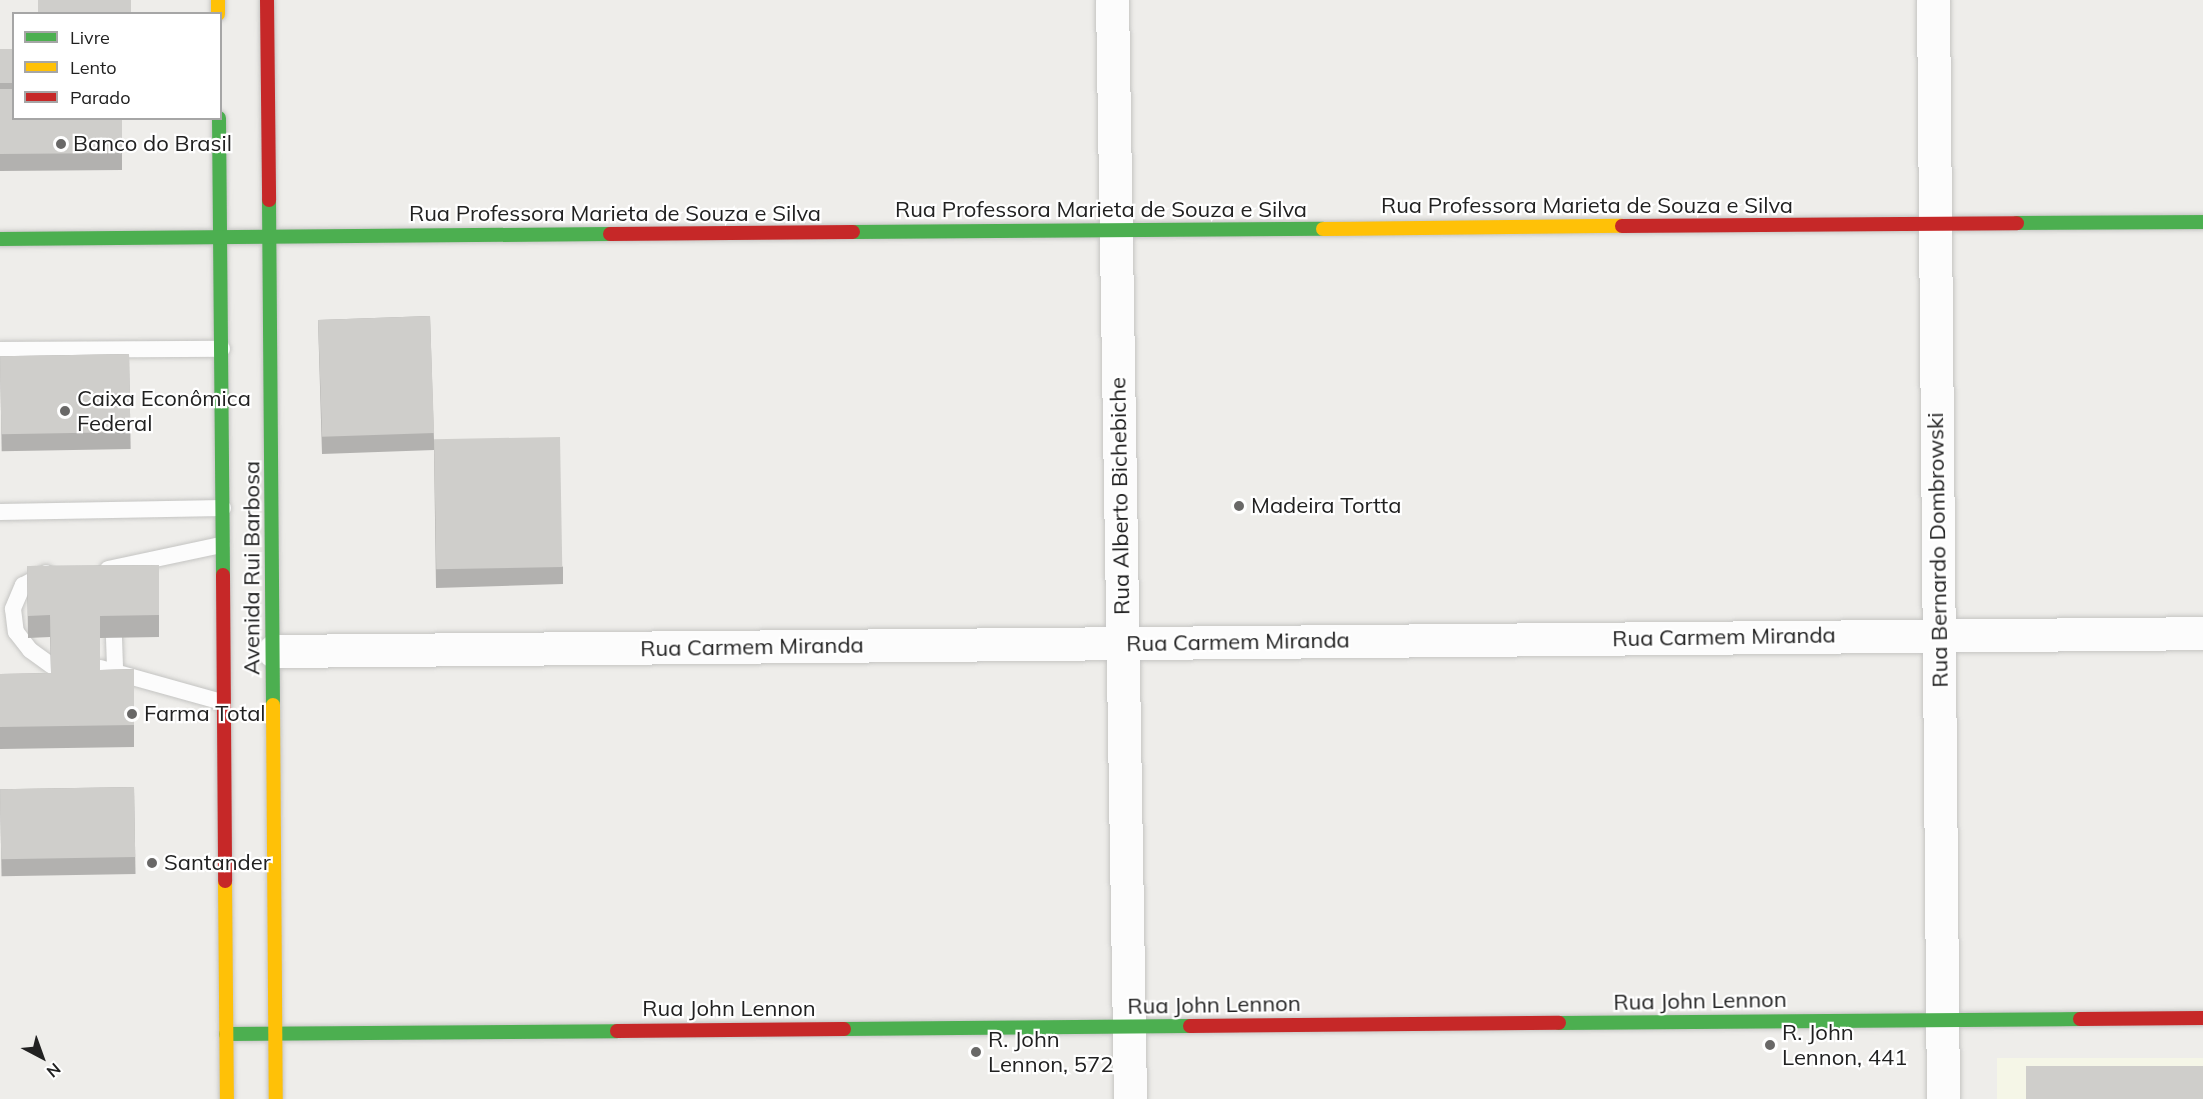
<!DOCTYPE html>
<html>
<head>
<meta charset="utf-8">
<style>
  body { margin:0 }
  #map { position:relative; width:2203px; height:1099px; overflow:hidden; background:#eeedea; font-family:Mulish,sans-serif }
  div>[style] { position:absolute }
  .education>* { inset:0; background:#f5f6e7; transform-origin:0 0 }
  .roads { filter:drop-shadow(0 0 2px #c4c4c2) drop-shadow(0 0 2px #c4c4c2) }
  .lane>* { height:16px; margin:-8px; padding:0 8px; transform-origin:8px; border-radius:8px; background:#fcfcfc }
  .street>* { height:33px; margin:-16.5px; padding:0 16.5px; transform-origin:16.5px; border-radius:16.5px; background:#fcfcfc }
  .fast>* { height:14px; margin:-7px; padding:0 7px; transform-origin:7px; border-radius:7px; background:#4caf50 }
  .slow>* { height:14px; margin:-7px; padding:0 7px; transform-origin:7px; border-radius:7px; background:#ffc107 }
  .jam>* { height:14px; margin:-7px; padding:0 7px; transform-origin:7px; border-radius:7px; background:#c62828 }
  .wall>* { inset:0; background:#b2b1af; transform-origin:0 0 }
  .building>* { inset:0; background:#cfcecb; transform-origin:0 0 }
  .dots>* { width:16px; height:16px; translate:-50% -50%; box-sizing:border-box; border:3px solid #fff; border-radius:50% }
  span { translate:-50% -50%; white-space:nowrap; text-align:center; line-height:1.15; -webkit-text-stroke:4.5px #fff; paint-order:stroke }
  .poi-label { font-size:22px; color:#212121 }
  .left { translate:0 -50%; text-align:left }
  .street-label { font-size:22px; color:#212121 }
  .legend { position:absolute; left:12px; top:12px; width:210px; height:108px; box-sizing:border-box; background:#fff; border:2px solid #a6a6a6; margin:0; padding:8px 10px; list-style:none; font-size:18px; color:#212121 }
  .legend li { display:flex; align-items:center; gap:12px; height:30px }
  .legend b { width:30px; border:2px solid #a6a6a6 }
  .north { position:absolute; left:12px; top:1027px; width:60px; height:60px; -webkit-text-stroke:4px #fff; paint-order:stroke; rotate:139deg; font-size:16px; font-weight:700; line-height:24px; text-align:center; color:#212121 }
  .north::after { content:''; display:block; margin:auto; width:21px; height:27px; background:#212121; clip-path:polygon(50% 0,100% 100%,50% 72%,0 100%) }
</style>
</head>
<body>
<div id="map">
  <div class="education">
    <i style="left:2203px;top:1058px;width:41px;height:206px;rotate:90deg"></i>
  </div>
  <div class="roads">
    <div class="lane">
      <i style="left:0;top:350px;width:222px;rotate:-0.3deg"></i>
      <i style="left:0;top:512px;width:223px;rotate:-1deg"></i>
      <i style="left:108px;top:569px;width:116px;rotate:-12deg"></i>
      <i style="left:46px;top:573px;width:26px;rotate:152deg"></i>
      <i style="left:23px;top:585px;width:26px;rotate:113deg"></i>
      <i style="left:13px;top:609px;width:23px;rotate:83deg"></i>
      <i style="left:16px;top:632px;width:23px;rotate:52deg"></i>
      <i style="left:30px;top:650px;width:26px;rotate:36deg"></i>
      <i style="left:114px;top:638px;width:32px;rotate:88deg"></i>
      <i style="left:100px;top:668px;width:127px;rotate:15.6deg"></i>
    </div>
    <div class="street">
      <i style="left:1112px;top:0;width:1099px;rotate:89.06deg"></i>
      <i style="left:1933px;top:0;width:1099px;rotate:89.48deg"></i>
      <i style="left:274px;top:651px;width:1929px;rotate:-0.53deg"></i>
    </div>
    <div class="fast">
      <i style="left:219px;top:118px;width:457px;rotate:89.5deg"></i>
      <i style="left:269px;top:200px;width:505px;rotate:89.55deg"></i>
      <i style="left:2017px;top:223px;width:186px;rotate:-0.3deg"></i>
      <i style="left:853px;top:232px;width:470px;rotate:-0.4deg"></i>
      <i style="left:0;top:239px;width:610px;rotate:-0.47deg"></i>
      <i style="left:1559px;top:1023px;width:521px;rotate:-0.44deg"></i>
      <i style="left:844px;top:1029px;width:346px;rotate:-0.5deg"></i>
      <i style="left:226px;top:1034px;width:391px;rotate:-0.4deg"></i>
    </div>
    <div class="slow">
      <i style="left:218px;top:0;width:14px;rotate:90deg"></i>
      <i style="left:1323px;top:229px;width:299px;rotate:-0.6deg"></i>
      <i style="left:273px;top:705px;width:394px;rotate:89.6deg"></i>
      <i style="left:225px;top:881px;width:218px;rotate:89.5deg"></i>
    </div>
    <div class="jam">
      <i style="left:267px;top:0;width:200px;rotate:89.4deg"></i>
      <i style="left:1622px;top:226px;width:395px;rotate:-0.4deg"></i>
      <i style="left:610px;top:234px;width:243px;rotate:-0.5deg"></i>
      <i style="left:223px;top:575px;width:306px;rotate:89.6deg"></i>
      <i style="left:2080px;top:1019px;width:123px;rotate:-0.5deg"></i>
      <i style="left:1190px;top:1026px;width:369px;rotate:-0.5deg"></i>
      <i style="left:617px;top:1031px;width:227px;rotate:-0.5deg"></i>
    </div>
  </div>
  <div class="wall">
    <i style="clip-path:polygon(0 49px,14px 49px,14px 118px,122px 118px,122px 170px,0 171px)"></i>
    <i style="clip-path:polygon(430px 316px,434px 440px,563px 567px,563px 584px,436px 588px,434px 450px,322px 454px,318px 320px)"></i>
    <i style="left:129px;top:354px;width:95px;height:129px;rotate:89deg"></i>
    <i style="clip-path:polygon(159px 565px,159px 637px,100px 638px,100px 670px,134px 669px,134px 747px,0 749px,0 674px,51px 673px,50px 637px,28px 638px,27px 566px)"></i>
    <i style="left:134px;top:787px;width:87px;height:134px;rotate:89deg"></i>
  </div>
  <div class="building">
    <i style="left:38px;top:0;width:93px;height:14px"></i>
    <i style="left:0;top:49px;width:14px;height:34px"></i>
    <i style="clip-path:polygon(0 89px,14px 89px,14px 118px,122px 118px,122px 153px,0 154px)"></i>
    <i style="left:430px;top:316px;width:117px;height:112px;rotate:88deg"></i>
    <i style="left:129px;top:354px;width:78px;height:129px;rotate:89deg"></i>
    <i style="left:560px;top:437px;width:130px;height:126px;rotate:89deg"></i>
    <i style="clip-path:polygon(159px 565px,159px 615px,100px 616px,100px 670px,134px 669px,134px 725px,0 727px,0 674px,51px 673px,50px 615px,28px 616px,27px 566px)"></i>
    <i style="left:134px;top:787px;width:70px;height:134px;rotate:89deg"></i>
    <i style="left:2203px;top:1066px;width:33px;height:177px;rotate:90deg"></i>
  </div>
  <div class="dots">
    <i style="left:61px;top:144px;background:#696867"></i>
    <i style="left:65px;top:411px;background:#696867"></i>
    <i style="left:1239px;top:506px;background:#696867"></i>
    <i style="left:132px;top:714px;background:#696867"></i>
    <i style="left:152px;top:863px;background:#696867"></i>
    <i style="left:1770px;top:1045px;background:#696867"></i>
    <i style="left:976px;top:1052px;background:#696867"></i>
  </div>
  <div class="poi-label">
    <span class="left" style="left:73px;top:144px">Banco do Brasil</span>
    <span class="left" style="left:77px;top:411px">Caixa Econômica<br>Federal</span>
    <span class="left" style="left:1251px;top:506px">Madeira Tortta</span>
    <span class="left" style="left:144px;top:714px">Farma Total</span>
    <span class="left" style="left:164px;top:863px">Santander</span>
    <span class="left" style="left:1782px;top:1045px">R. John<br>Lennon, 441</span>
    <span class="left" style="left:988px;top:1052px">R. John<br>Lennon, 572</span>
  </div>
  <div class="street-label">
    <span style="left:1587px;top:206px">Rua Professora Marieta de Souza e Silva</span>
    <span style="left:1101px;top:210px">Rua Professora Marieta de Souza e Silva</span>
    <span style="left:615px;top:214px">Rua Professora Marieta de Souza e Silva</span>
    <span style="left:1120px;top:496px;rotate:-91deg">Rua Alberto Bichebiche</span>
    <span style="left:1938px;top:550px;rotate:-91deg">Rua Bernardo Dombrowski</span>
    <span style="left:252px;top:568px;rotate:-90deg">Avenida Rui Barbosa</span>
    <span style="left:1724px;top:637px;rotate:-1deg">Rua Carmem Miranda</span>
    <span style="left:1238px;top:642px;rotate:-1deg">Rua Carmem Miranda</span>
    <span style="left:752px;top:647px;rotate:-1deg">Rua Carmem Miranda</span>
    <span style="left:1700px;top:1001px;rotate:-1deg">Rua John Lennon</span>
    <span style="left:1214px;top:1005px;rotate:-1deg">Rua John Lennon</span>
    <span style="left:729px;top:1009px">Rua John Lennon</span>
  </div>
  <ul class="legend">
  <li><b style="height:8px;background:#4caf50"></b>Livre</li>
  <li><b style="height:8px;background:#ffc107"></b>Lento</li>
  <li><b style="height:8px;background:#c62828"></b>Parado</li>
  </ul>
  <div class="north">N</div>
</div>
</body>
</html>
